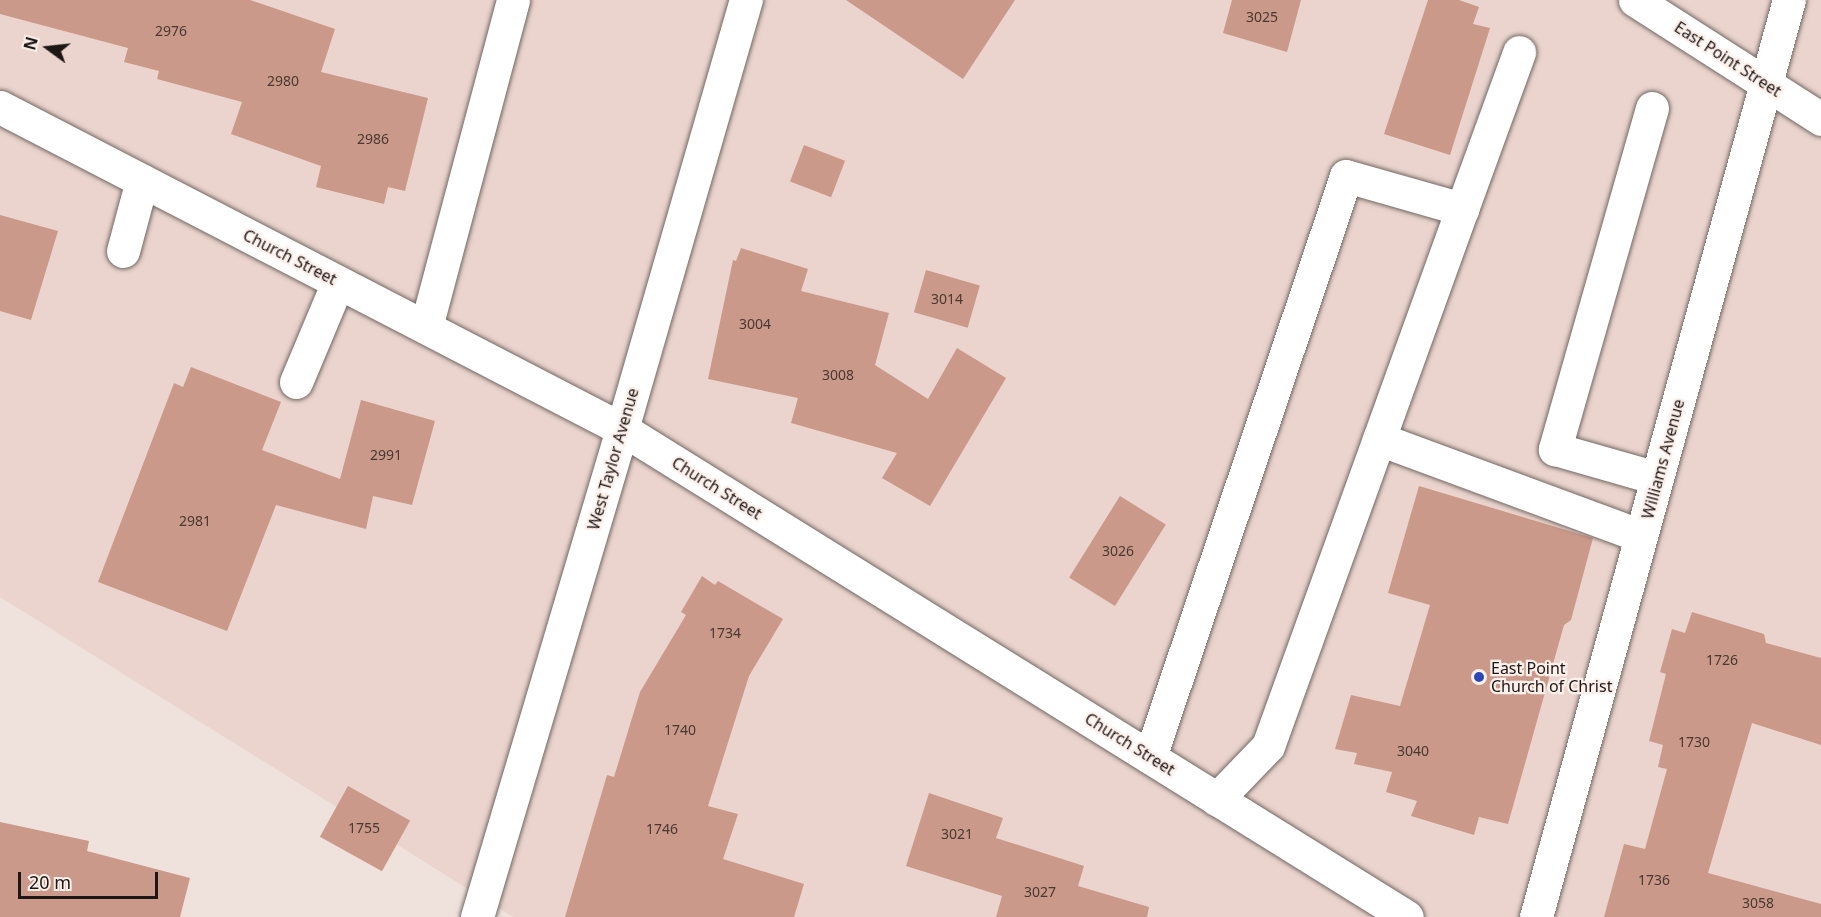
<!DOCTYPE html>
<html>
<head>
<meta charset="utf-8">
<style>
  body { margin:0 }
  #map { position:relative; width:1821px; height:917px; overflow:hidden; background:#efe2dd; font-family:"Noto Sans",sans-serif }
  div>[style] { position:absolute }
  .built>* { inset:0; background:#ead4cd }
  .building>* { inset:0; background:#ca9989; transform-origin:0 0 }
  .roads { filter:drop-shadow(0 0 2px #726763) drop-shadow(0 0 2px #726763) }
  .minor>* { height:33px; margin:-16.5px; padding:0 16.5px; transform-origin:16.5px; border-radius:16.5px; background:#fff }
  .dots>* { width:16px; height:16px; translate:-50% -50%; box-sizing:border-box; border:3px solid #fdefea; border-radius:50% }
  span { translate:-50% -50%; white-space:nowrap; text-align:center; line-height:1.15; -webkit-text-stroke:4.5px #fdefea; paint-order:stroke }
  .number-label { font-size:14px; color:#483832 }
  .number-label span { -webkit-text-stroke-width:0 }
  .street-label { font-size:16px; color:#1c1715 }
  .poi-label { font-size:16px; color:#1c1715 }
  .left { translate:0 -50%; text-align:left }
  .north { position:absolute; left:18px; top:18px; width:60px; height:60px; -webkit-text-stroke:4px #fdefea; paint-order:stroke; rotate:285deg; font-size:16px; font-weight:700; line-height:24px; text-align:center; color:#1c1715 }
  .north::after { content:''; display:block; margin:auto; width:21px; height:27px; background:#1c1715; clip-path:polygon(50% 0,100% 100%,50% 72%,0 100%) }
  .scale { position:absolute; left:18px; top:872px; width:140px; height:27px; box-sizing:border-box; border:3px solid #1c1715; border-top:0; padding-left:8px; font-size:18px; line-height:21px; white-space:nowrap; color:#1c1715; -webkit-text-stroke:4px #fdefea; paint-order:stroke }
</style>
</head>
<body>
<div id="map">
  <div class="built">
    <i style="clip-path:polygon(0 0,1821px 0,1821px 917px,513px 917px,0 597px)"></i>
  </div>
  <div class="building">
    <i style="clip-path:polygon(0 0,250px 0,335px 29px,321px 72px,428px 98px,405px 191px,388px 187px,384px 204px,316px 187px,321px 166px,231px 134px,242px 102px,157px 79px,159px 71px,124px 62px,128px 48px,0 14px)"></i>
    <i style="clip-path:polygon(846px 0,1015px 0,963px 79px)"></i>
    <i style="clip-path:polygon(1232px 0,1301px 0,1287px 52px,1223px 33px)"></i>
    <i style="clip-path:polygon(1428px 0,1459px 0,1479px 7px,1473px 24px,1490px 28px,1450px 155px,1384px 134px)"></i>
    <i style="left:804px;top:145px;width:44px;height:39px;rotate:21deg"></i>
    <i style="clip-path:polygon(0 215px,58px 231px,31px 320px,0 311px)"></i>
    <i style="clip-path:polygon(741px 248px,808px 269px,801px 291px,889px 313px,875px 365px,928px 399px,957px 348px,1006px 378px,930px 506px,882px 478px,897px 453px,791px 423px,798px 398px,708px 379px,733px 260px,736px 261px)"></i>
    <i style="left:926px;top:270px;width:56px;height:44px;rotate:16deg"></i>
    <i style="clip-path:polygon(191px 367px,281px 402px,262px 450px,340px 479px,361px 400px,435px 421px,412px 505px,373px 496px,366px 529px,276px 505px,227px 631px,98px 582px,174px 383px,183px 387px)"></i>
    <i style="clip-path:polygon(1419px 486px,1593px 538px,1571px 620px,1564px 625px,1508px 824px,1479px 817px,1474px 835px,1411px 816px,1417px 801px,1386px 792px,1392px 772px,1354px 764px,1357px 753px,1335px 749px,1351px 695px,1400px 706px,1430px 605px,1388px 593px)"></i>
    <i style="left:1120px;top:496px;width:54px;height:96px;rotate:32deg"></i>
    <i style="clip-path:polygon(702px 576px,715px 585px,718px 581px,783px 619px,749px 676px,708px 806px,738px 814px,723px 859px,804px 884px,794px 917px,565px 917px,607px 775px,614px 777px,640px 692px,686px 615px,681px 612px)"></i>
    <i style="clip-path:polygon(1692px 612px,1764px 634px,1766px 643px,1821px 658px,1821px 745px,1752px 723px,1708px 873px,1821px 904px,1821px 917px,1604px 917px,1624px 844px,1645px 849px,1667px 769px,1658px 767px,1663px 745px,1649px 741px,1666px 674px,1660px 672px,1672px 629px,1685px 633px)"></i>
    <i style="left:348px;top:786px;width:71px;height:58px;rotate:29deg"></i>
    <i style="clip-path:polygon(929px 793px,1003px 818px,996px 838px,1084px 866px,1078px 886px,1149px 907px,1147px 917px,996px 917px,1002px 896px,906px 866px)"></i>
    <i style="clip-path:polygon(0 822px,89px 841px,87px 851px,190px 878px,180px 917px,0 917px)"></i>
  </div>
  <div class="roads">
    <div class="minor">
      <i style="left:1635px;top:0;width:221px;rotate:32.6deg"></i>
      <i style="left:0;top:107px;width:700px;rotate:27.37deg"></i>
      <i style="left:622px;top:429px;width:924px;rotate:31.87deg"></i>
      <i style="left:1652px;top:108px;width:355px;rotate:105.9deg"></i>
      <i style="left:1555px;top:449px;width:106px;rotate:15.9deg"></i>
      <i style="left:1462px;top:209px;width:167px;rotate:-70deg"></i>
      <i style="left:123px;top:251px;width:73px;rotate:-75deg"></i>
      <i style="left:426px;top:327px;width:338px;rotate:-75.1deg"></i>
      <i style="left:296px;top:382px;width:108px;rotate:-67.2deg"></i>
      <i style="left:1379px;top:439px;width:279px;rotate:20.3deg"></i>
      <i style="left:1150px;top:757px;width:613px;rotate:-71.36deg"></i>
      <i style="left:1346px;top:176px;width:121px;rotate:15.9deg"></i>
      <i style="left:1462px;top:209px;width:571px;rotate:109.86deg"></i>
      <i style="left:1268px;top:746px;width:74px;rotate:133.9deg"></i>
      <i style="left:477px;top:917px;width:509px;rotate:-73.45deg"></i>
      <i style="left:622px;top:429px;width:447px;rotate:-73.9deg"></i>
      <i style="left:1536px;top:917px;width:951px;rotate:-74.58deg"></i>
    </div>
  </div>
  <div class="dots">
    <i style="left:1479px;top:677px;background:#2b48b8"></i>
  </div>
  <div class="number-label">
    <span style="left:1262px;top:17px">3025</span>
    <span style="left:171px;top:31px">2976</span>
    <span style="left:283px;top:81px">2980</span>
    <span style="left:373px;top:139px">2986</span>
    <span style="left:947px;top:299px">3014</span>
    <span style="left:755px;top:324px">3004</span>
    <span style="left:838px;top:375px">3008</span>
    <span style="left:386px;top:455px">2991</span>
    <span style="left:195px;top:521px">2981</span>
    <span style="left:1118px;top:551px">3026</span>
    <span style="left:725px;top:633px">1734</span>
    <span style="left:1722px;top:660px">1726</span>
    <span style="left:680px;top:730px">1740</span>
    <span style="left:1694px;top:742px">1730</span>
    <span style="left:1413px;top:751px">3040</span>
    <span style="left:364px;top:828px">1755</span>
    <span style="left:662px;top:829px">1746</span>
    <span style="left:957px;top:834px">3021</span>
    <span style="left:1654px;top:880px">1736</span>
    <span style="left:1040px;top:892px">3027</span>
    <span style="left:1758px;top:903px">3058</span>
  </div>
  <div class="street-label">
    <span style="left:1728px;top:59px;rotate:33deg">East Point Street</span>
    <span style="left:290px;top:257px;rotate:27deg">Church Street</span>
    <span style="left:613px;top:459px;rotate:-74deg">West Taylor Avenue</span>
    <span style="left:1663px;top:459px;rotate:-75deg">Williams Avenue</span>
    <span style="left:717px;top:488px;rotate:32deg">Church Street</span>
    <span style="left:1130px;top:744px;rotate:32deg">Church Street</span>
  </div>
  <div class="poi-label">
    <span class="left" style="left:1491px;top:677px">East Point<br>Church of Christ</span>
  </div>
  <div class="north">N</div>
  <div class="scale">20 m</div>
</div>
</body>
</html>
